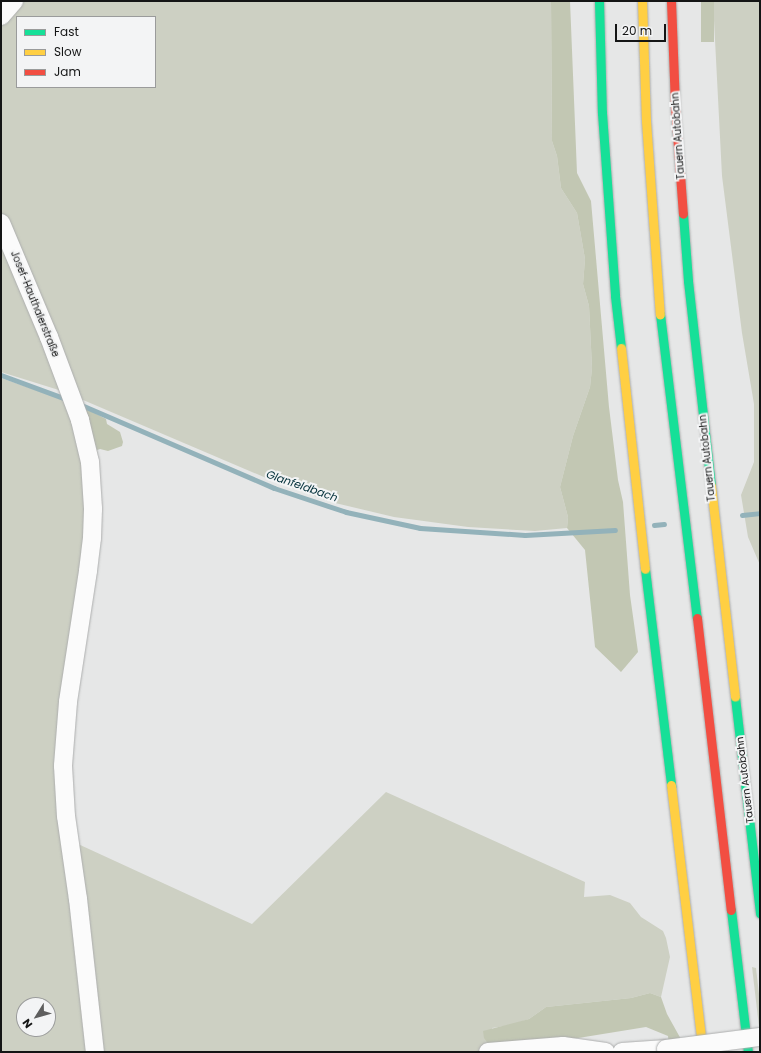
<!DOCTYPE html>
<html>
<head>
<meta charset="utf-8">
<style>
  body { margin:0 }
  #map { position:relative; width:761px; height:1053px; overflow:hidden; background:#e6e7e7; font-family:Poppins,sans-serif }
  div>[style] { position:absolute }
  .green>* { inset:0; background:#cdd0c3 }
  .forest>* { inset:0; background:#c2c7b3; transform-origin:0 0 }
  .stream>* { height:5px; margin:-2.5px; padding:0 2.5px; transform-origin:2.5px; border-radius:2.5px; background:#93b2ba }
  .roads { filter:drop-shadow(0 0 1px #adaeae) drop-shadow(0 0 1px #adaeae) }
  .street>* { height:18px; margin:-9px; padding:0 9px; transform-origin:9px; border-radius:9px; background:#fbfbfb }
  .fast>* { height:9px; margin:-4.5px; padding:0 4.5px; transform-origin:4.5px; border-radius:4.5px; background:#16e098 }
  .slow>* { height:9px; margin:-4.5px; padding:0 4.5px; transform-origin:4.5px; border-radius:4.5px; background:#ffcf43 }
  .jam>* { height:9px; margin:-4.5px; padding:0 4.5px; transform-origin:4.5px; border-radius:4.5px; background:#f24e42 }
  .bridges { filter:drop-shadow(0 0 1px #adaeae) drop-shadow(0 0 1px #adaeae) }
  .street-bridge>* { height:18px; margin:-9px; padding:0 9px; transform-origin:9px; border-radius:9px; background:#fbfbfb }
  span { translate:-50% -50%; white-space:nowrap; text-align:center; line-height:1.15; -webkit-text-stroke:4px #f3f4f5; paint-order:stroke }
  .street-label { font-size:10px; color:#141515 }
  .water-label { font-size:11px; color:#022f39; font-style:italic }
  .frame { position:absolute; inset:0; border:2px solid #141515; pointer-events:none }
  .legend { position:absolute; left:16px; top:16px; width:140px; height:72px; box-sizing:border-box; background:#f3f4f5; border:1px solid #9a9b9b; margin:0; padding:5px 7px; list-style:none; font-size:12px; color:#141515 }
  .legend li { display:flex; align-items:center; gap:8px; height:20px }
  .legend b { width:20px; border:1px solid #9a9b9b }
  .north { position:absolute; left:16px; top:997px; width:40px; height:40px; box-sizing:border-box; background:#f3f4f5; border:1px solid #9a9b9b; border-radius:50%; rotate:233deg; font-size:11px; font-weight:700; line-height:16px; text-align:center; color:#141515 }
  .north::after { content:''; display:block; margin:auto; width:14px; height:18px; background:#5e5e5e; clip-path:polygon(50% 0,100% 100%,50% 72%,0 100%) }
  .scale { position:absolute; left:615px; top:24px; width:51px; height:18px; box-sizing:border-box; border:2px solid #141515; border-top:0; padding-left:5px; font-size:12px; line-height:14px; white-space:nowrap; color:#141515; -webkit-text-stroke:3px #f3f4f5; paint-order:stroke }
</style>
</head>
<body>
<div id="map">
  <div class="green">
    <i style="clip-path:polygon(evenodd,1px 1px,551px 1px,552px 141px,557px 156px,561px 188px,577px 213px,585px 259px,583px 284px,589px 306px,592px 368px,590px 387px,573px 436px,560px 487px,568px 517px,567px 528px,535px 531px,468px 527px,394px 517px,331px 502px,278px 483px,62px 391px,1px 372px,1px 1px,17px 17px,155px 17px,155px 87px,17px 87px,17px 17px)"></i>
    <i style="clip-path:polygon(713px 1px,760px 1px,760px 565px,748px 537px,741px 495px,754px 462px,754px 404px,742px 333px,722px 176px)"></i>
    <i style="clip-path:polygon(evenodd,1px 378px,81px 406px,97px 450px,101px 497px,78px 674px,70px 753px,73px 806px,78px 844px,252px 924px,386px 792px,585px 882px,584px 897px,610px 895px,630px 903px,641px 917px,663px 931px,666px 938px,670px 957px,661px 997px,650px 993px,631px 998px,546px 1007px,529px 1019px,511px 1025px,492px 1028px,499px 1052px,1px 1052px,1px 378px,24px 1005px,48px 1005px,48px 1029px,24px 1029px,24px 1005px)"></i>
    <i style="clip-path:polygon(752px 967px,756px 968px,760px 1003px,760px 1035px)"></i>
  </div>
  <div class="forest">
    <i style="clip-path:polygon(551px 1px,570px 1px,577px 173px,591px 201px,609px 407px,618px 480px,623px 502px,630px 595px,638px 652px,621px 672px,595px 647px,585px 550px,567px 528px,568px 517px,560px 487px,573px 436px,590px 387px,592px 368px,589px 306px,583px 284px,585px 259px,577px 213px,561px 188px,557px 156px,552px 141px)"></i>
    <i style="left:701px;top:1px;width:13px;height:41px"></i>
    <i style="clip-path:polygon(81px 406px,106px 419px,107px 424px,120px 432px,123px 442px,122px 446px,108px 451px,100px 449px,97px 450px)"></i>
    <i style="clip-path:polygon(650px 993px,661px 997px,667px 1014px,682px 1041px,669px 1052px,668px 1036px,646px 1027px,572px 1039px,541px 1039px,522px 1043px,489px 1045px,484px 1038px,483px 1031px,529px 1019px,546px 1007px,631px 998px)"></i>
  </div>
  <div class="stream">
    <i style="left:1px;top:375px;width:69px;rotate:20.3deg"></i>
    <i style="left:79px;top:404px;width:212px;rotate:23.3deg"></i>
    <i style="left:274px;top:488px;width:76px;rotate:18.4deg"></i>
    <i style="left:346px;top:512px;width:76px;rotate:12.2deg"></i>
    <i style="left:420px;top:528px;width:105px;rotate:3.8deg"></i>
    <i style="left:525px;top:535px;width:90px;rotate:-3.2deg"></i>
    <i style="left:742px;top:515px;width:18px;rotate:-6deg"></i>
    <i style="left:654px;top:525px;width:10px;rotate:-6deg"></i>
  </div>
  <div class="roads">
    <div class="street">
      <i style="left:1px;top:16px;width:20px;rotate:-49deg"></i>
      <i style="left:1px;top:223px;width:124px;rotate:67.2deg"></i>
      <i style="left:49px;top:337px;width:89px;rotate:69.5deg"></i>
      <i style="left:80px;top:420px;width:43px;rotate:76.6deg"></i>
      <i style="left:90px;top:462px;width:47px;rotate:86.3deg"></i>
      <i style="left:93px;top:509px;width:29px;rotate:92deg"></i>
      <i style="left:92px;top:538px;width:33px;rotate:97deg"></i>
      <i style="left:88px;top:571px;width:133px;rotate:98.7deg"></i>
      <i style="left:68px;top:702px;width:64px;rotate:94.5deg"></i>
      <i style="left:63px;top:766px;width:50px;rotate:86.6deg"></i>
      <i style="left:66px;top:816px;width:84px;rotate:81.8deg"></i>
      <i style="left:78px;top:899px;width:154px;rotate:83.7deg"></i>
      <i style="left:488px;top:1052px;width:75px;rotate:-4.6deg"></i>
      <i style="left:563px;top:1046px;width:43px;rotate:7.9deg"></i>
      <i style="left:622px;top:1052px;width:44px;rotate:-3.9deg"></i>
    </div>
    <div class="fast">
      <i style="left:599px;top:1px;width:112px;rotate:88.5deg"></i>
      <i style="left:602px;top:113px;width:183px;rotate:85.9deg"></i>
      <i style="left:615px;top:296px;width:52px;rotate:83.4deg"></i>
      <i style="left:683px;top:214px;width:67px;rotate:85.7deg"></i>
      <i style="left:688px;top:281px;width:206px;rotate:83.6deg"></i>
      <i style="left:660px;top:314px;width:306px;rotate:83.1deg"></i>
      <i style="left:645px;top:569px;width:218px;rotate:83.1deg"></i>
      <i style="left:735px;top:697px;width:218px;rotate:83.4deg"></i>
      <i style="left:731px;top:910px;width:143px;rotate:83.2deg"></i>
    </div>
    <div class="slow">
      <i style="left:642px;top:1px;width:120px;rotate:88.1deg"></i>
      <i style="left:646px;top:121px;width:194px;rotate:85.9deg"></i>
      <i style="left:621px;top:348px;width:222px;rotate:83.8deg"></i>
      <i style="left:711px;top:486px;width:212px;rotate:83.5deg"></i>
      <i style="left:671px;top:785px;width:269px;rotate:83.2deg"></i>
    </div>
    <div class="jam">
      <i style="left:671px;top:1px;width:105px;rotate:87.8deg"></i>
      <i style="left:675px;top:106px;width:108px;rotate:85.8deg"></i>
      <i style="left:697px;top:618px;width:294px;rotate:83.4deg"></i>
    </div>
  </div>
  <div class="bridges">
    <div class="street-bridge">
      <i style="left:666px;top:1049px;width:95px;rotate:-7.3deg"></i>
    </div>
  </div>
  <div class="street-label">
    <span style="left:678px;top:136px;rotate:-94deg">Tauern Autobahn</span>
    <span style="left:35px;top:304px;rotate:68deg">Josef-Hauthalerstraße</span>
    <span style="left:707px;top:458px;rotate:-96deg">Tauern Autobahn</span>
    <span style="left:745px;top:780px;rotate:-97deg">Tauern Autobahn</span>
  </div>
  <div class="water-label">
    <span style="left:302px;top:486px;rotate:19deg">Glanfeldbach</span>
  </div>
  <div class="frame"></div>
  <ul class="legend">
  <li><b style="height:5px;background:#16e098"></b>Fast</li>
  <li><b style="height:5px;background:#ffcf43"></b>Slow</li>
  <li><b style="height:5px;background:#f24e42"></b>Jam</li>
  </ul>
  <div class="north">N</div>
  <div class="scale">20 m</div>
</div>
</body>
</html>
